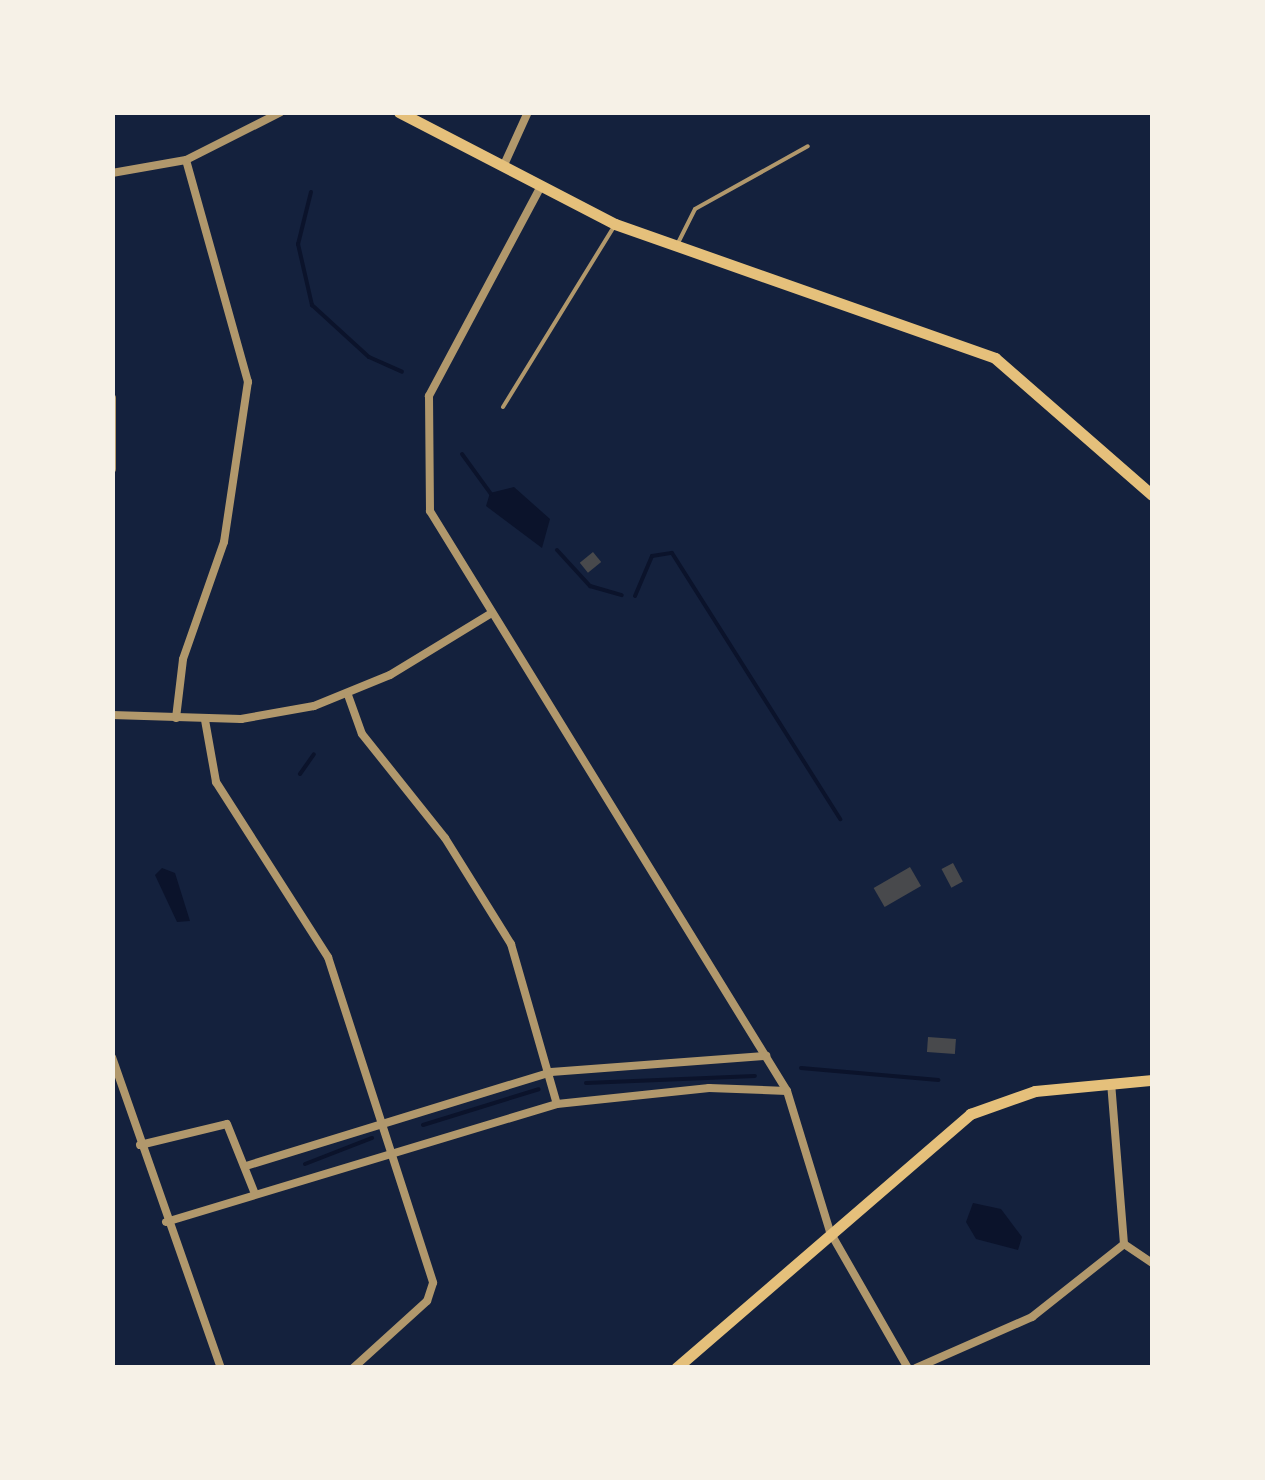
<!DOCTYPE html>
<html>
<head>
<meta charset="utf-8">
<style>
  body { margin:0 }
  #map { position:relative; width:1265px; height:1480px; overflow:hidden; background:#14213d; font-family:Montserrat,sans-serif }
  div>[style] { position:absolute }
  .water>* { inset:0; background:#0b132b }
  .stream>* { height:4px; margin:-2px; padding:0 2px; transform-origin:2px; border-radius:2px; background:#0b132b }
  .building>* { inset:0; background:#48494c; transform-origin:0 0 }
  .service>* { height:4px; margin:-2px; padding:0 2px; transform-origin:2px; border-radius:2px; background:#b1986c }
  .minor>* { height:8px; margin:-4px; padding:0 4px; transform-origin:4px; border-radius:4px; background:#b1986c }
  .secondary>* { height:11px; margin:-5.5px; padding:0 5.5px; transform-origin:5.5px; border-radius:5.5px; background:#e5c07b }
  span { translate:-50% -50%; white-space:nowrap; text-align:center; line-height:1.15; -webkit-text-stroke:10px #f6f1e7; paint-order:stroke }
  .frame { position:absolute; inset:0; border:115px solid #f6f1e7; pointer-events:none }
</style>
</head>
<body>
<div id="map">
  <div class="water">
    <i style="clip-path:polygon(514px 487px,550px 519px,542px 548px,486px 506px,490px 493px)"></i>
    <i style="clip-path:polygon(162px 868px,175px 873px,190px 921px,177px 922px,155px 875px)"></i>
    <i style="clip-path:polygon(973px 1203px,1001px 1209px,1022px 1237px,1018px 1250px,976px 1239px,966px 1222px)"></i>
  </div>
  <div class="stream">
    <i style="left:311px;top:192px;width:54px;rotate:104deg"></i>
    <i style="left:298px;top:244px;width:63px;rotate:77.1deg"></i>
    <i style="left:312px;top:305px;width:77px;rotate:42.4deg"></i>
    <i style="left:369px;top:357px;width:36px;rotate:24deg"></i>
    <i style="left:462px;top:454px;width:49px;rotate:54.1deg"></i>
    <i style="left:557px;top:550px;width:49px;rotate:47.5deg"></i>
    <i style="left:590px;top:586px;width:33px;rotate:16deg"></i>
    <i style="left:635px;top:596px;width:43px;rotate:-67deg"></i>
    <i style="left:652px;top:556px;width:20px;rotate:-9deg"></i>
    <i style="left:672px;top:553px;width:315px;rotate:57.7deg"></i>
    <i style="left:300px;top:774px;width:24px;rotate:-55deg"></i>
    <i style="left:801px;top:1068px;width:138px;rotate:5deg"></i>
    <i style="left:586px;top:1083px;width:169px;rotate:-2.4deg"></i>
    <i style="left:423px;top:1125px;width:121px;rotate:-17.2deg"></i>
    <i style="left:305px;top:1164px;width:72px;rotate:-21.2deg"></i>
  </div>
  <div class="building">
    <i style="left:593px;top:552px;width:13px;height:17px;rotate:51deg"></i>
    <i style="left:953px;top:863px;width:21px;height:13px;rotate:62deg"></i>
    <i style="left:910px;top:867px;width:22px;height:42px;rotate:60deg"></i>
    <i style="left:928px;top:1037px;width:28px;height:15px;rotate:4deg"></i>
  </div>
  <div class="service">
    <i style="left:677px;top:245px;width:40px;rotate:-63.4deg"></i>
    <i style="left:695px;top:209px;width:129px;rotate:-29.1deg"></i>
    <i style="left:503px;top:407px;width:210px;rotate:-58.4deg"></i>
  </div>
  <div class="minor">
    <i style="left:503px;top:167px;width:60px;rotate:-65.6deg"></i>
    <i style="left:112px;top:173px;width:75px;rotate:-10deg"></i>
    <i style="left:186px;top:160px;width:106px;rotate:-26.8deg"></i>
    <i style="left:540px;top:188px;width:236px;rotate:118.1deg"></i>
    <i style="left:429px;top:396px;width:115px;rotate:89.5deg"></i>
    <i style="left:430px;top:511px;width:681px;rotate:58.39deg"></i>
    <i style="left:787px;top:1091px;width:147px;rotate:73deg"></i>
    <i style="left:830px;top:1232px;width:157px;rotate:60.2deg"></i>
    <i style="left:112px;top:398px;width:71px;rotate:90deg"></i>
    <i style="left:348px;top:695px;width:41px;rotate:70.3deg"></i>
    <i style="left:362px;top:734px;width:133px;rotate:51.4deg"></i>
    <i style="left:445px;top:838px;width:125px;rotate:58.1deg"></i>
    <i style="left:511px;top:944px;width:166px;rotate:74deg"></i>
    <i style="left:112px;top:715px;width:129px;rotate:1.8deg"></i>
    <i style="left:241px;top:719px;width:74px;rotate:-10.1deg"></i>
    <i style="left:314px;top:706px;width:82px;rotate:-22.2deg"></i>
    <i style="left:390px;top:675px;width:117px;rotate:-31.4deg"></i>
    <i style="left:176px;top:718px;width:59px;rotate:-83.2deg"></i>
    <i style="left:183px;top:659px;width:124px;rotate:-70.7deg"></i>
    <i style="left:224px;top:542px;width:162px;rotate:-81.5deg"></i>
    <i style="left:248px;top:382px;width:230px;rotate:-105.6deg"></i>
    <i style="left:205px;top:720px;width:63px;rotate:79.9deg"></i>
    <i style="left:216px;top:782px;width:208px;rotate:57.4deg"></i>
    <i style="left:328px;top:957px;width:342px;rotate:72.1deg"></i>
    <i style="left:433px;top:1283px;width:19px;rotate:108deg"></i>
    <i style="left:427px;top:1301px;width:100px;rotate:137.8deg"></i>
    <i style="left:112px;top:1057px;width:330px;rotate:70.7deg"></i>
    <i style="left:140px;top:1145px;width:89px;rotate:-13.6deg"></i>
    <i style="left:227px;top:1124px;width:75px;rotate:68.2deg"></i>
    <i style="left:246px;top:1166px;width:319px;rotate:-17.1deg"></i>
    <i style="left:551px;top:1072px;width:216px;rotate:-4.3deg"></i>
    <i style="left:166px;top:1222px;width:408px;rotate:-16.8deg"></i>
    <i style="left:557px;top:1104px;width:153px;rotate:-6deg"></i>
    <i style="left:709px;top:1088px;width:78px;rotate:2.2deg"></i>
    <i style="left:1124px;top:1244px;width:34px;rotate:34deg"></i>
    <i style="left:916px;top:1368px;width:127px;rotate:-23.7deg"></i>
    <i style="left:1032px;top:1317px;width:117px;rotate:-38.4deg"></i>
    <i style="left:1124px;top:1244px;width:161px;rotate:-94.6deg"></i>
  </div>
  <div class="secondary">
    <i style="left:399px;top:112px;width:243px;rotate:27.4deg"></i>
    <i style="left:615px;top:224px;width:403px;rotate:19.4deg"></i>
    <i style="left:995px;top:358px;width:208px;rotate:41.1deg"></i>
    <i style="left:676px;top:1368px;width:389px;rotate:-40.8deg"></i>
    <i style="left:970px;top:1114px;width:69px;rotate:-19.5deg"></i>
    <i style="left:1035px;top:1091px;width:118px;rotate:-5.4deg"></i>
  </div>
  <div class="frame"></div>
</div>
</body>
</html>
